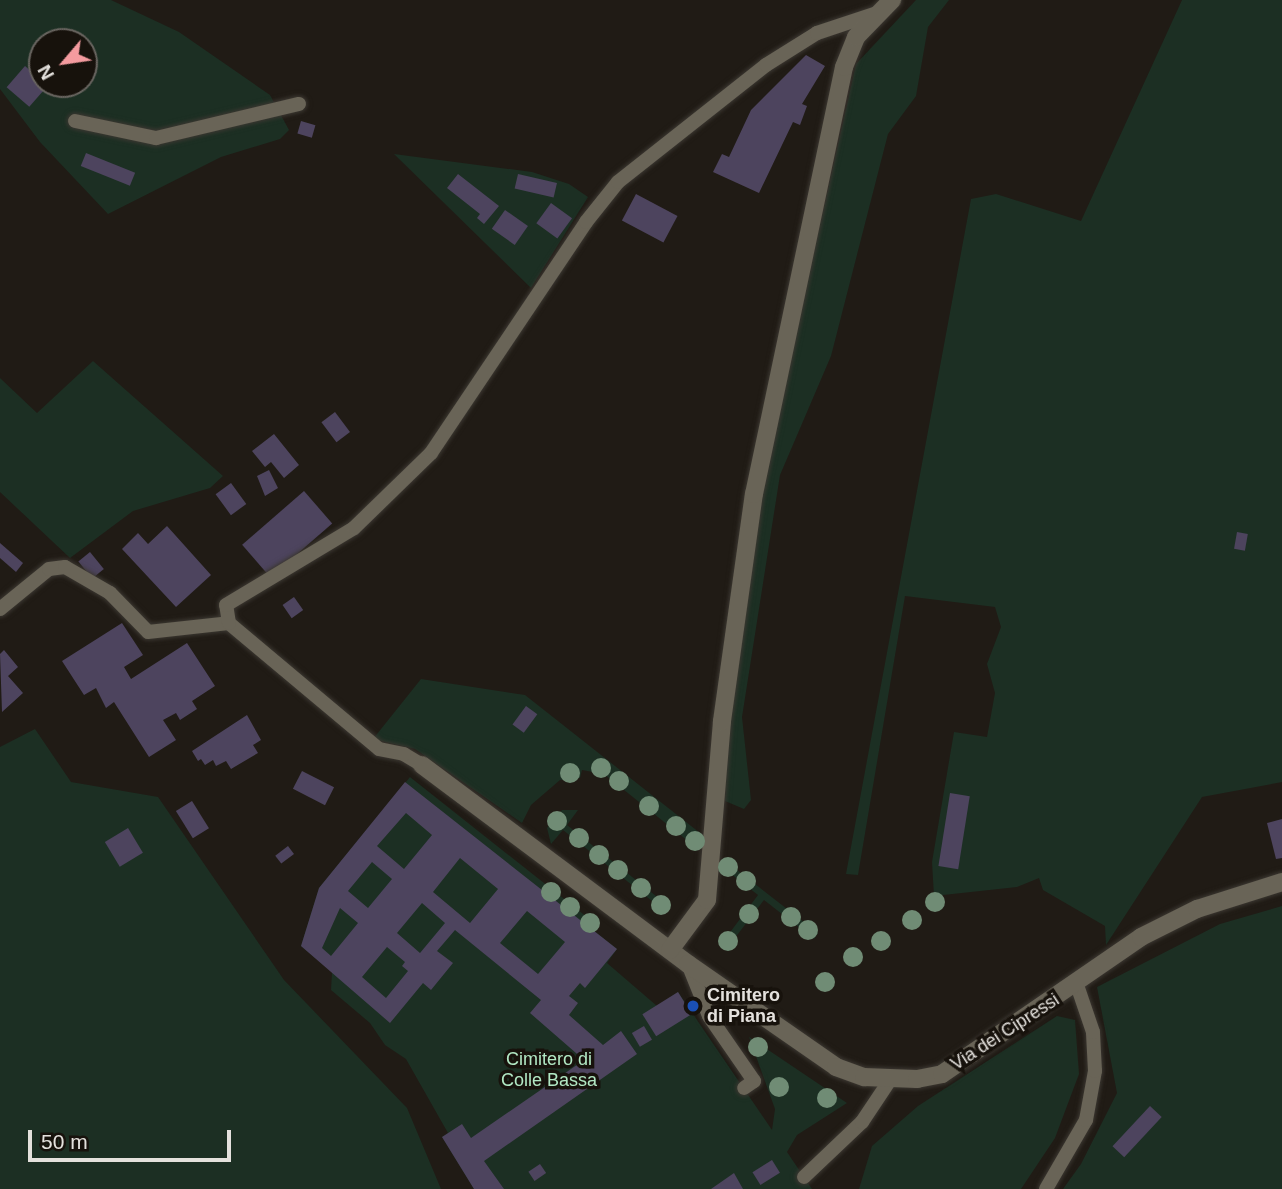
<!DOCTYPE html>
<html>
<head>
<meta charset="utf-8">
<style>
  body { margin:0 }
  #map { position:relative; width:1282px; height:1189px; overflow:hidden; background:#201b15; font-family:Arial,sans-serif }
  div>[style] { position:absolute }
  .green>* { inset:0; background:#1c2f23 }
  .building>* { inset:0; background:#4d445e; transform-origin:0 0 }
  .roads { filter:drop-shadow(0 0 2px #3b3731) drop-shadow(0 0 2px #3b3731) }
  .lane>* { height:14px; margin:-7px; padding:0 7px; transform-origin:7px; border-radius:7px; background:#696457 }
  .street>* { height:18px; margin:-9px; padding:0 9px; transform-origin:9px; border-radius:9px; background:#696457 }
  .trees>* { width:20px; height:20px; margin:-10px; border-radius:50%; background:#708c75 }
  .dots>* { width:19px; height:19px; translate:-50% -50%; box-sizing:border-box; border:4px solid #17120c; border-radius:50% }
  span { translate:-50% -50%; white-space:nowrap; text-align:center; line-height:1.15; -webkit-text-stroke:7px #17120c; paint-order:stroke }
  .poi-label { font-size:18px; color:#e4e1dd; font-weight:700 }
  .left { translate:0 -50%; text-align:left }
  .street-label { font-size:18px; color:#e4e1dd }
  .park-label { font-size:18px; color:#b2e8c4 }
  .north { position:absolute; left:28px; top:28px; width:70px; height:70px; box-sizing:border-box; background:#17120c; border:2px solid #696560; border-radius:50%; rotate:241deg; font-size:19px; font-weight:700; line-height:28px; text-align:center; color:#e4e1dd }
  .north::after { content:''; display:block; margin:auto; width:24px; height:32px; background:#f49b9f; clip-path:polygon(50% 0,100% 100%,50% 72%,0 100%) }
  .scale { position:absolute; left:28px; top:1130px; width:203px; height:32px; box-sizing:border-box; border:4px solid #e4e1dd; border-top:0; padding-left:9px; font-size:21px; line-height:24px; white-space:nowrap; color:#e4e1dd; -webkit-text-stroke:5px #17120c; paint-order:stroke }
</style>
</head>
<body>
<div id="map">
  <div class="green">
    <i style="clip-path:polygon(evenodd,0 0,111px 0,179px 32px,270px 95px,289px 130px,280px 139px,221px 157px,108px 214px,40px 142px,0 89px,0 0,42px 42px,84px 42px,84px 84px,42px 84px,42px 42px)"></i>
    <i style="clip-path:polygon(916px 0,949px 0,928px 27px,916px 96px,888px 134px,831px 356px,780px 475px,742px 717px,751px 800px,744px 809px,725px 801px,728px 722px,761px 489px,856px 64px)"></i>
    <i style="clip-path:polygon(1182px 0,1282px 0,1282px 782px,1202px 797px,1106px 945px,1105px 926px,1043px 890px,1039px 878px,1017px 887px,934px 896px,932px 862px,954px 732px,987px 737px,995px 693px,987px 664px,1001px 627px,995px 607px,905px 596px,858px 875px,846px 874px,971px 199px,996px 194px,1081px 221px)"></i>
    <i style="clip-path:polygon(394px 154px,532px 172px,569px 184px,588px 197px,531px 288px)"></i>
    <i style="clip-path:polygon(93px 361px,223px 476px,210px 488px,133px 511px,70px 558px,0 492px,0 378px,37px 413px)"></i>
    <i style="clip-path:polygon(421px 679px,525px 695px,700px 833px,698px 849px,604px 774px,582px 770px,580px 778px,560px 780px,531px 805px,522px 823px,415px 749px,373px 739px)"></i>
    <i style="clip-path:polygon(35px 729px,71px 782px,158px 797px,284px 980px,407px 1108px,441px 1189px,0 1189px,0 747px)"></i>
    <i style="clip-path:polygon(410px 777px,597px 925px,593px 930px,617px 949px,607px 963px,657px 1006px,678px 992px,772px 1130px,775px 1109px,749px 1037px,847px 1103px,797px 1135px,787px 1152px,812px 1189px,474px 1189px,442px 1137px,448px 1133px,406px 1059px,385px 1045px,370px 1023px,331px 990px,332px 972px,301px 946px,319px 888px)"></i>
    <i style="clip-path:polygon(562px 810px,578px 810px,567px 825px,666px 904px,662px 909px,563px 830px,551px 844px,547px 828px)"></i>
    <i style="clip-path:polygon(723px 859px,818px 933px,814px 939px,764px 900px,728px 947px,722px 943px,758px 895px,721px 866px)"></i>
    <i style="clip-path:polygon(1282px 906px,1282px 1189px,1063px 1189px,1081px 1164px,1117px 1093px,1097px 987px,1220px 924px)"></i>
    <i style="clip-path:polygon(1057px 1016px,1075px 1020px,1079px 1074px,1055px 1138px,1021px 1189px,859px 1189px,872px 1146px,918px 1106px)"></i>
  </div>
  <div class="building">
    <i style="clip-path:polygon(806px 55px,825px 66px,802px 104px,807px 106px,800px 125px,793px 122px,759px 193px,713px 172px,722px 154px,729px 157px,751px 110px)"></i>
    <i style="left:25px;top:66px;width:30px;height:28px;rotate:41deg"></i>
    <i style="left:301px;top:121px;width:15px;height:13px;rotate:16deg"></i>
    <i style="left:86px;top:153px;width:53px;height:14px;rotate:22deg"></i>
    <i style="clip-path:polygon(458px 174px,499px 206px,484px 224px,477px 218px,480px 214px,447px 188px)"></i>
    <i style="left:518px;top:174px;width:40px;height:15px;rotate:13deg"></i>
    <i style="left:636px;top:194px;width:47px;height:30px;rotate:28deg"></i>
    <i style="left:551px;top:203px;width:26px;height:25px;rotate:36deg"></i>
    <i style="left:505px;top:210px;width:28px;height:23px;rotate:35deg"></i>
    <i style="left:335px;top:412px;width:25px;height:17px;rotate:53deg"></i>
    <i style="clip-path:polygon(274px 434px,299px 465px,284px 478px,271px 462px,265px 467px,252px 451px)"></i>
    <i style="clip-path:polygon(269px 470px,278px 488px,265px 496px,257px 476px)"></i>
    <i style="left:231px;top:483px;width:26px;height:19px;rotate:54deg"></i>
    <i style="left:304px;top:491px;width:43px;height:82px;rotate:49deg"></i>
    <i style="clip-path:polygon(167px 526px,211px 575px,176px 607px,122px 549px,138px 533px,148px 544px)"></i>
    <i style="left:1237px;top:532px;width:11px;height:17px;rotate:10deg"></i>
    <i style="clip-path:polygon(0 543px,23px 563px,16px 572px,0 558px)"></i>
    <i style="left:90px;top:552px;width:22px;height:15px;rotate:51deg"></i>
    <i style="left:294px;top:597px;width:16px;height:14px;rotate:55deg"></i>
    <i style="clip-path:polygon(122px 623px,143px 655px,124px 667px,131px 679px,187px 643px,215px 686px,192px 701px,197px 709px,180px 720px,176px 713px,163px 720px,176px 740px,149px 757px,114px 702px,106px 708px,96px 688px,84px 695px,62px 661px)"></i>
    <i style="clip-path:polygon(4px 650px,18px 667px,8px 676px,23px 693px,2px 712px,0 654px)"></i>
    <i style="left:526px;top:706px;width:14px;height:23px;rotate:36deg"></i>
    <i style="clip-path:polygon(247px 715px,261px 740px,253px 745px,258px 753px,231px 769px,226px 761px,216px 766px,213px 760px,205px 765px,201px 759px,198px 761px,192px 751px)"></i>
    <i style="left:302px;top:771px;width:36px;height:20px;rotate:27deg"></i>
    <i style="clip-path:polygon(evenodd,405px 782px,617px 949px,585px 988px,580px 983px,569px 996px,578px 1003px,569px 1015px,603px 1045px,621px 1031px,637px 1054px,484px 1161px,504px 1189px,474px 1189px,442px 1137px,462px 1124px,471px 1138px,584px 1060px,530px 1013px,541px 1000px,455px 930px,437px 951px,453px 963px,431px 990px,423px 983px,390px 1023px,301px 946px,319px 888px,405px 782px,406px 813px,432px 835px,404px 869px,377px 846px,406px 813px,405px 782px,460px 858px,498px 889px,470px 923px,433px 892px,460px 858px,405px 782px,372px 862px,392px 879px,368px 908px,348px 891px,372px 862px,405px 782px,422px 903px,445px 923px,420px 953px,397px 933px,422px 903px,405px 782px,340px 908px,358px 923px,331px 956px,322px 948px,340px 908px,405px 782px,527px 911px,565px 942px,538px 974px,500px 943px,527px 911px,405px 782px,387px 947px,405px 962px,402px 966px,408px 971px,386px 998px,362px 977px,387px 947px)"></i>
    <i style="left:950px;top:793px;width:20px;height:74px;rotate:9deg"></i>
    <i style="left:192px;top:801px;width:32px;height:19px;rotate:58deg"></i>
    <i style="clip-path:polygon(1282px 819px,1282px 858px,1276px 859px,1267px 823px)"></i>
    <i style="left:128px;top:828px;width:29px;height:27px;rotate:59deg"></i>
    <i style="left:288px;top:846px;width:10px;height:16px;rotate:53deg"></i>
    <i style="left:678px;top:992px;width:26px;height:42px;rotate:58deg"></i>
    <i style="left:644px;top:1026px;width:16px;height:14px;rotate:60deg"></i>
    <i style="left:1150px;top:1106px;width:16px;height:55px;rotate:43deg"></i>
    <i style="left:772px;top:1160px;width:15px;height:23px;rotate:58deg"></i>
    <i style="left:540px;top:1164px;width:11px;height:14px;rotate:56deg"></i>
    <i style="clip-path:polygon(734px 1173px,743px 1189px,711px 1189px)"></i>
  </div>
  <div class="roads">
    <div class="lane">
      <i style="left:75px;top:121px;width:83px;rotate:11.9deg"></i>
      <i style="left:156px;top:138px;width:147px;rotate:-13.4deg"></i>
      <i style="left:0;top:609px;width:63px;rotate:-39.2deg"></i>
      <i style="left:49px;top:569px;width:16px;rotate:-7deg"></i>
      <i style="left:65px;top:567px;width:52px;rotate:30deg"></i>
      <i style="left:110px;top:593px;width:54px;rotate:45.7deg"></i>
      <i style="left:148px;top:632px;width:81px;rotate:-6.3deg"></i>
      <i style="left:422px;top:765px;width:21px;rotate:-149deg"></i>
      <i style="left:404px;top:754px;width:25px;rotate:-169deg"></i>
      <i style="left:379px;top:749px;width:196px;rotate:-140deg"></i>
      <i style="left:229px;top:623px;width:18px;rotate:-99deg"></i>
      <i style="left:226px;top:605px;width:149px;rotate:-31deg"></i>
      <i style="left:354px;top:528px;width:107px;rotate:-44.2deg"></i>
      <i style="left:431px;top:453px;width:278px;rotate:-56.1deg"></i>
      <i style="left:586px;top:222px;width:51px;rotate:-51.3deg"></i>
      <i style="left:618px;top:182px;width:189px;rotate:-38.3deg"></i>
      <i style="left:766px;top:65px;width:60px;rotate:-32.1deg"></i>
      <i style="left:817px;top:33px;width:66px;rotate:-18.4deg"></i>
      <i style="left:688px;top:964px;width:56px;rotate:68deg"></i>
      <i style="left:709px;top:1016px;width:79px;rotate:55.3deg"></i>
      <i style="left:754px;top:1081px;width:12px;rotate:145deg"></i>
      <i style="left:804px;top:1177px;width:80px;rotate:-43.5deg"></i>
      <i style="left:862px;top:1122px;width:50px;rotate:-56.3deg"></i>
      <i style="left:1046px;top:1189px;width:80px;rotate:-59.9deg"></i>
      <i style="left:1086px;top:1120px;width:50px;rotate:-79.6deg"></i>
      <i style="left:1095px;top:1071px;width:39px;rotate:-93deg"></i>
      <i style="left:1093px;top:1032px;width:50px;rotate:-108.8deg"></i>
    </div>
    <div class="street">
      <i style="left:422px;top:765px;width:332px;rotate:36.8deg"></i>
      <i style="left:688px;top:964px;width:180px;rotate:34.8deg"></i>
      <i style="left:836px;top:1067px;width:30px;rotate:20deg"></i>
      <i style="left:864px;top:1077px;width:53px;rotate:2.2deg"></i>
      <i style="left:917px;top:1079px;width:25px;rotate:-11deg"></i>
      <i style="left:942px;top:1074px;width:242px;rotate:-34.5deg"></i>
      <i style="left:1141px;top:937px;width:63px;rotate:-26.6deg"></i>
      <i style="left:1197px;top:909px;width:89px;rotate:-17.6deg"></i>
      <i style="left:670px;top:950px;width:62px;rotate:-53.5deg"></i>
      <i style="left:707px;top:900px;width:180px;rotate:-85.2deg"></i>
      <i style="left:722px;top:721px;width:229px;rotate:-82deg"></i>
      <i style="left:754px;top:494px;width:436px;rotate:-78.1deg"></i>
      <i style="left:844px;top:67px;width:32px;rotate:-68deg"></i>
      <i style="left:856px;top:37px;width:52px;rotate:-45.8deg"></i>
    </div>
  </div>
  <div class="trees">
    <i style="left:601px;top:768px"></i>
    <i style="left:570px;top:773px"></i>
    <i style="left:619px;top:781px"></i>
    <i style="left:649px;top:806px"></i>
    <i style="left:557px;top:821px"></i>
    <i style="left:676px;top:826px"></i>
    <i style="left:579px;top:838px"></i>
    <i style="left:695px;top:841px"></i>
    <i style="left:599px;top:855px"></i>
    <i style="left:728px;top:867px"></i>
    <i style="left:618px;top:870px"></i>
    <i style="left:746px;top:881px"></i>
    <i style="left:641px;top:888px"></i>
    <i style="left:551px;top:892px"></i>
    <i style="left:935px;top:902px"></i>
    <i style="left:661px;top:905px"></i>
    <i style="left:570px;top:907px"></i>
    <i style="left:749px;top:914px"></i>
    <i style="left:791px;top:917px"></i>
    <i style="left:912px;top:920px"></i>
    <i style="left:590px;top:923px"></i>
    <i style="left:808px;top:930px"></i>
    <i style="left:728px;top:941px"></i>
    <i style="left:881px;top:941px"></i>
    <i style="left:853px;top:957px"></i>
    <i style="left:825px;top:982px"></i>
    <i style="left:758px;top:1047px"></i>
    <i style="left:779px;top:1087px"></i>
    <i style="left:827px;top:1098px"></i>
  </div>
  <div class="dots">
    <i style="left:693px;top:1006px;background:#1a4fb4"></i>
  </div>
  <div class="poi-label">
    <span class="left" style="left:707px;top:1006px">Cimitero<br>di Piana</span>
  </div>
  <div class="street-label">
    <span style="left:1005px;top:1032px;rotate:-33deg">Via dei Cipressi</span>
  </div>
  <div class="park-label">
    <span style="left:549px;top:1070px">Cimitero di<br>Colle Bassa</span>
  </div>
  <div class="north">N</div>
  <div class="scale">50 m</div>
</div>
</body>
</html>
